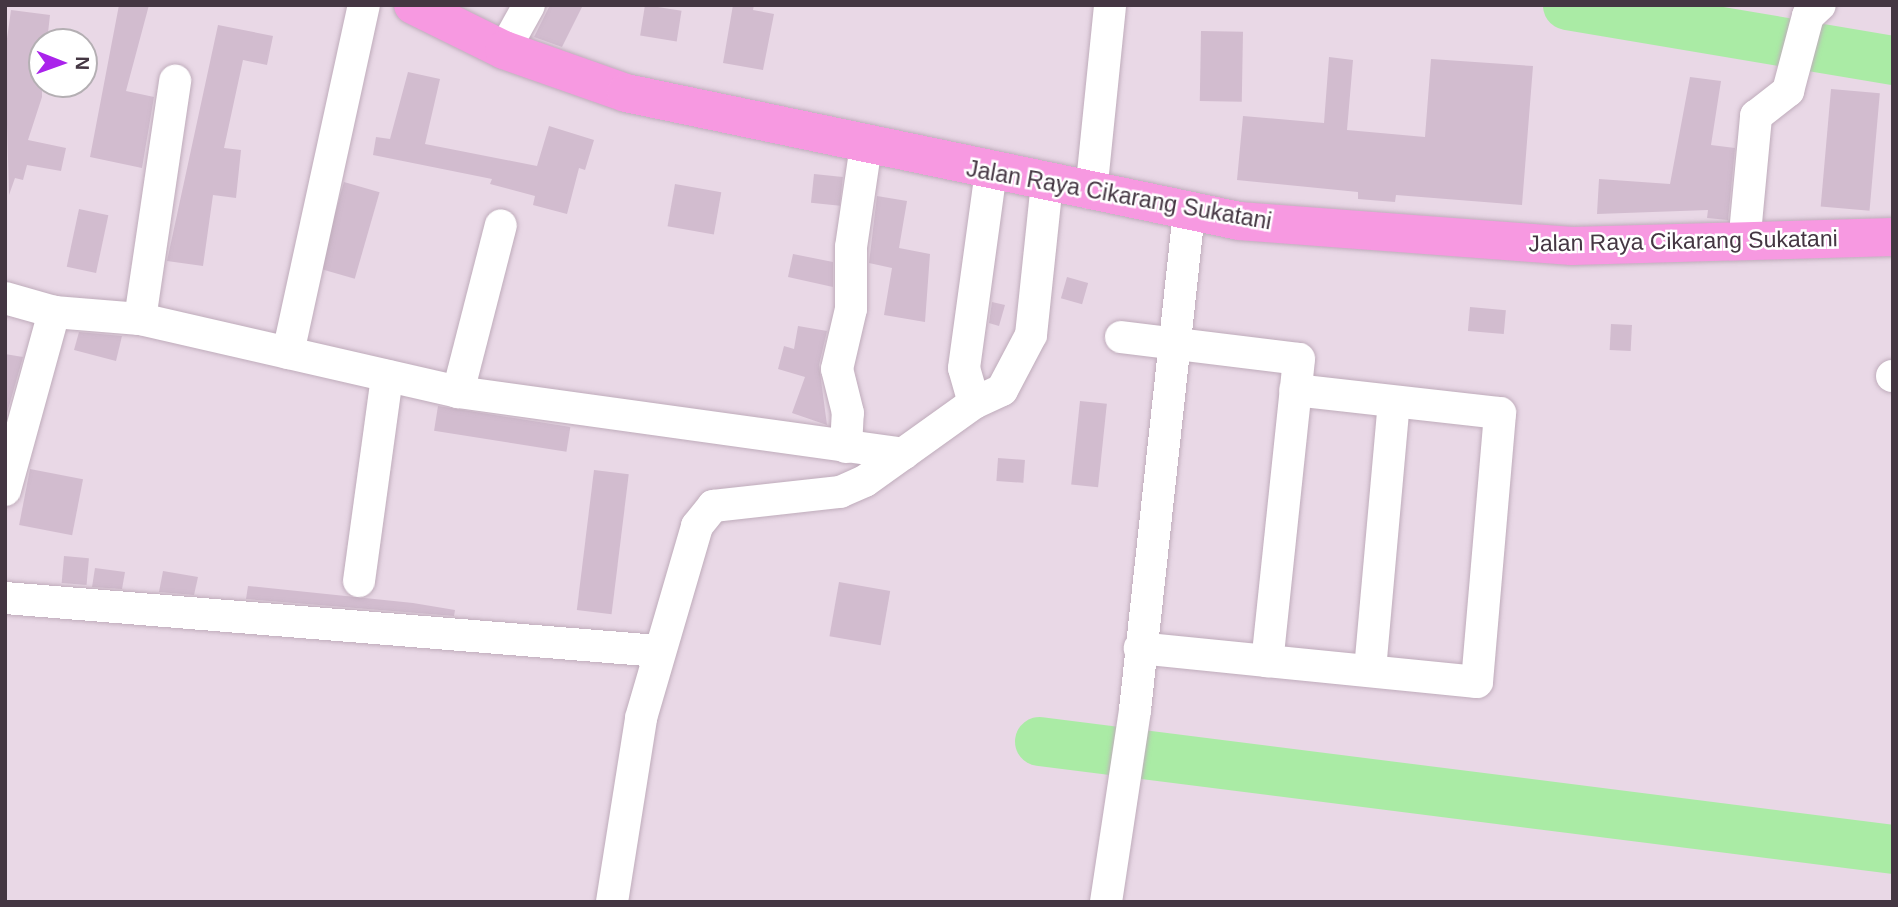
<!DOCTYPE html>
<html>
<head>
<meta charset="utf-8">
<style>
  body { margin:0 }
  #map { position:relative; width:1898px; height:907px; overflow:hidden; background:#f2e6ef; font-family:Helvetica,sans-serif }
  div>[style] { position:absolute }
  .residential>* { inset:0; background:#e9d8e6 }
  .river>* { height:49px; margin:-24.5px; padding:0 24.5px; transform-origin:24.5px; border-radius:24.5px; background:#aaeba5 }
  .building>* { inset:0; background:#d2bccf; transform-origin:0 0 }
  .roads { filter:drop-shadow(0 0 2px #bfacbb) drop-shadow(0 0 2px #bfacbb) }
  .minor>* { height:32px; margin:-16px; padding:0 16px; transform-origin:16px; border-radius:16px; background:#fff }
  .major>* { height:38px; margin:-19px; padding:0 19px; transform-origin:19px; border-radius:19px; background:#f799e1 }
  span { translate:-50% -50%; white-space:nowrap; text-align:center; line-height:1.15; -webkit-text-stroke:5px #fff; paint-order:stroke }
  .street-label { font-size:23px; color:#443642 }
  .frame { position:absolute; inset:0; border:7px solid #443642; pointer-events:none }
  .north { position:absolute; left:28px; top:28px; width:70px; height:70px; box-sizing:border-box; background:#fff; border:2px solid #b4afb3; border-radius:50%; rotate:91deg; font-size:19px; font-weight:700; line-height:28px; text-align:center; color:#443642 }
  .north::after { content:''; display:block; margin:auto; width:24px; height:32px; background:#aa23eb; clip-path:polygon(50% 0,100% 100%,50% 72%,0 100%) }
</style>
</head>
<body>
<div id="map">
  <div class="residential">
    <i style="clip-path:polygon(evenodd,5px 5px,1893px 5px,1893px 902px,5px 902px,5px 5px,42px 42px,84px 42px,84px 84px,42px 84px,42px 42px)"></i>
  </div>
  <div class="river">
    <i style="left:1567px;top:5px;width:331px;rotate:9.6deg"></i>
    <i style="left:1039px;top:741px;width:861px;rotate:7.21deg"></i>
  </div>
  <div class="building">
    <i style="clip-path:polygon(119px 5px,149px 5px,126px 91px,154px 97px,142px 168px,90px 157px)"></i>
    <i style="clip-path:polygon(550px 5px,583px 5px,562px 47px,534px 37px)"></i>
    <i style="left:645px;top:5px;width:37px;height:31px;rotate:9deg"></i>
    <i style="clip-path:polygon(733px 5px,754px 5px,753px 10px,774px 14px,763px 70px,723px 63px)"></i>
    <i style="clip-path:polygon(11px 10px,50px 15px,47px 42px,42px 42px,42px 97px,28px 140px,66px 148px,61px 171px,27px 165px,23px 180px,15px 178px,9px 195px,5px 53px)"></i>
    <i style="clip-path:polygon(218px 25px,273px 36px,267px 65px,243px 60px,224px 148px,241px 150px,236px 198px,213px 195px,203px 266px,167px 261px)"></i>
    <i style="left:1201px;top:31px;width:42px;height:70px;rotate:1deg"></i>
    <i style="clip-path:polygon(1329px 57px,1353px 60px,1347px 130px,1425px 137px,1431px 59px,1533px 66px,1522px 205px,1396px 195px,1395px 202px,1358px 199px,1358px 192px,1237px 180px,1243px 116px,1324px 123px)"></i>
    <i style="clip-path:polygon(408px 72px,440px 79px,425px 144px,537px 166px,549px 126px,594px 140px,585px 170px,579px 168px,567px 214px,533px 205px,535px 196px,490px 184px,492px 179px,373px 155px,376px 137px,390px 139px)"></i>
    <i style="clip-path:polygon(1690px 77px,1721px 81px,1711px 145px,1735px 148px,1728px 220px,1707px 218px,1708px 210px,1597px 214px,1599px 179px,1670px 184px)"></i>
    <i style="left:1831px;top:89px;width:49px;height:118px;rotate:5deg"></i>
    <i style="left:814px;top:174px;width:29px;height:29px;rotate:6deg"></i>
    <i style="left:344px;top:182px;width:37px;height:90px;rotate:16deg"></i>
    <i style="left:675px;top:184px;width:47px;height:43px;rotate:10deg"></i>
    <i style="clip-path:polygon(877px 196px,907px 201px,899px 248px,930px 254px,925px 322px,884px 315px,892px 268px,869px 263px)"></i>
    <i style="left:79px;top:209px;width:30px;height:59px;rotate:12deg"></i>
    <i style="clip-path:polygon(793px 254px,833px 262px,833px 287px,788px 277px)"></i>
    <i style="left:1067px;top:277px;width:22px;height:22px;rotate:16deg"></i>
    <i style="clip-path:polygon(992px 302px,1005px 305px,999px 326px,989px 323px)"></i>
    <i style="left:1470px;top:307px;width:36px;height:24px;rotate:5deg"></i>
    <i style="left:1611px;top:324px;width:21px;height:26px;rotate:3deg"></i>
    <i style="clip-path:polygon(798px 326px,827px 331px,819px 365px,827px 425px,792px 413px,805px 377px,778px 369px,784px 346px,794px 349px)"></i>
    <i style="clip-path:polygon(79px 332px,122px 336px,116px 361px,74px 350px)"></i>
    <i style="clip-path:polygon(5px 354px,23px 357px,5px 420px)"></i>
    <i style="left:1080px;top:401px;width:27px;height:84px;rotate:6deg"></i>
    <i style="left:438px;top:406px;width:134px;height:25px;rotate:9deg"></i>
    <i style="left:998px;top:458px;width:27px;height:23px;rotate:4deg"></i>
    <i style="left:30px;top:469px;width:54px;height:57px;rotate:11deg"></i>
    <i style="left:594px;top:470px;width:35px;height:141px;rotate:7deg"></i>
    <i style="left:64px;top:556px;width:25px;height:27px;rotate:5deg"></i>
    <i style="clip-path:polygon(95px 568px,125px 572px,122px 589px,92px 587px)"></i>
    <i style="clip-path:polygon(163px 571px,198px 577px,194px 595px,159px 592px)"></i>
    <i style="left:839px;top:582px;width:52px;height:55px;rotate:10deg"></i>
    <i style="clip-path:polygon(248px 586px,413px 603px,455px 610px,454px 616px,246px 599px)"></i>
  </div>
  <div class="roads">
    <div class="minor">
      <i style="left:504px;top:50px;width:51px;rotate:-60.9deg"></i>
      <i style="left:1091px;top:193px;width:189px;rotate:-84.2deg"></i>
      <i style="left:1744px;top:244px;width:129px;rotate:-84.6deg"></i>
      <i style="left:1756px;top:116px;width:41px;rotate:-38deg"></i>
      <i style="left:1788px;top:91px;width:78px;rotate:-75.1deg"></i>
      <i style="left:1808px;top:16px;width:16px;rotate:-43deg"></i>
      <i style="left:5px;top:298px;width:51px;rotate:15.9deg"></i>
      <i style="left:54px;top:312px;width:86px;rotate:4.7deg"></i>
      <i style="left:140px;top:319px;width:326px;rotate:12.9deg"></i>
      <i style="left:458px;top:392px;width:450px;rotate:7.9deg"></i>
      <i style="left:140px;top:319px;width:241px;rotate:-81.6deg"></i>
      <i style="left:1121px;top:337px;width:179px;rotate:7deg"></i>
      <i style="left:1299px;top:359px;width:304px;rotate:96deg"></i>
      <i style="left:1267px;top:661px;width:128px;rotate:-174.2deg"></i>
      <i style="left:288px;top:353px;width:356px;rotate:-77.7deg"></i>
      <i style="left:1892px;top:376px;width:1px"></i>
      <i style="left:458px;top:392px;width:172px;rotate:-75.6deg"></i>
      <i style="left:974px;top:403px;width:36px;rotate:-106deg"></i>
      <i style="left:964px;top:368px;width:198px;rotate:-82.2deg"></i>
      <i style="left:846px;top:447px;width:34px;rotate:-87deg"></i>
      <i style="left:848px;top:413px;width:45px;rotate:-104deg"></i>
      <i style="left:837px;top:369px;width:62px;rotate:-76.9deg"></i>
      <i style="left:851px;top:309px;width:62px;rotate:-90deg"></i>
      <i style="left:851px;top:247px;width:102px;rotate:-81.6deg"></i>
      <i style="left:5px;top:490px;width:185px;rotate:-74.6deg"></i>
      <i style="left:359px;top:581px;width:207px;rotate:-82.2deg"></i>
      <i style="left:5px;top:598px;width:655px;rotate:4.64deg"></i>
      <i style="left:1267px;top:661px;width:211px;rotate:5.7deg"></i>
      <i style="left:1477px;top:682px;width:270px;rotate:-85.1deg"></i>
      <i style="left:1500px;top:413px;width:206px;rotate:-173.6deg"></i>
      <i style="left:1370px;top:670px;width:269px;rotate:-84.9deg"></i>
      <i style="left:612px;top:902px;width:186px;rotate:-81deg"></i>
      <i style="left:641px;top:718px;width:200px;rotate:-73.7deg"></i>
      <i style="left:697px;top:526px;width:26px;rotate:-51deg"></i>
      <i style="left:713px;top:506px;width:128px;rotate:-6.3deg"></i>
      <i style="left:840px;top:492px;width:27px;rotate:-24deg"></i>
      <i style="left:865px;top:481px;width:134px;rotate:-35.6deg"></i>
      <i style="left:974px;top:403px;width:31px;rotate:-25deg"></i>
      <i style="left:1002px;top:390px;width:62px;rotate:-62.2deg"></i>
      <i style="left:1031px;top:335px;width:152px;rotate:-84deg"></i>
      <i style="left:1106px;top:902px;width:194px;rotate:-81.4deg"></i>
      <i style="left:1135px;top:710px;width:501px;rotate:-83.81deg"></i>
    </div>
    <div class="major">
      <i style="left:413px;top:5px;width:102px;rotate:26.3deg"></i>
      <i style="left:504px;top:50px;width:129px;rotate:19.4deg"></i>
      <i style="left:626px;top:93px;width:626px;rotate:11.79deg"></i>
      <i style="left:1239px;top:221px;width:334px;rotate:4.3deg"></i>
      <i style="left:1572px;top:246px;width:321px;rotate:-1.6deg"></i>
    </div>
  </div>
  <div class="street-label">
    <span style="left:1119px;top:195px;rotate:10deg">Jalan Raya Cikarang Sukatani</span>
    <span style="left:1683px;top:241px;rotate:-1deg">Jalan Raya Cikarang Sukatani</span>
  </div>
  <div class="frame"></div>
  <div class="north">N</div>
</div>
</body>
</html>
